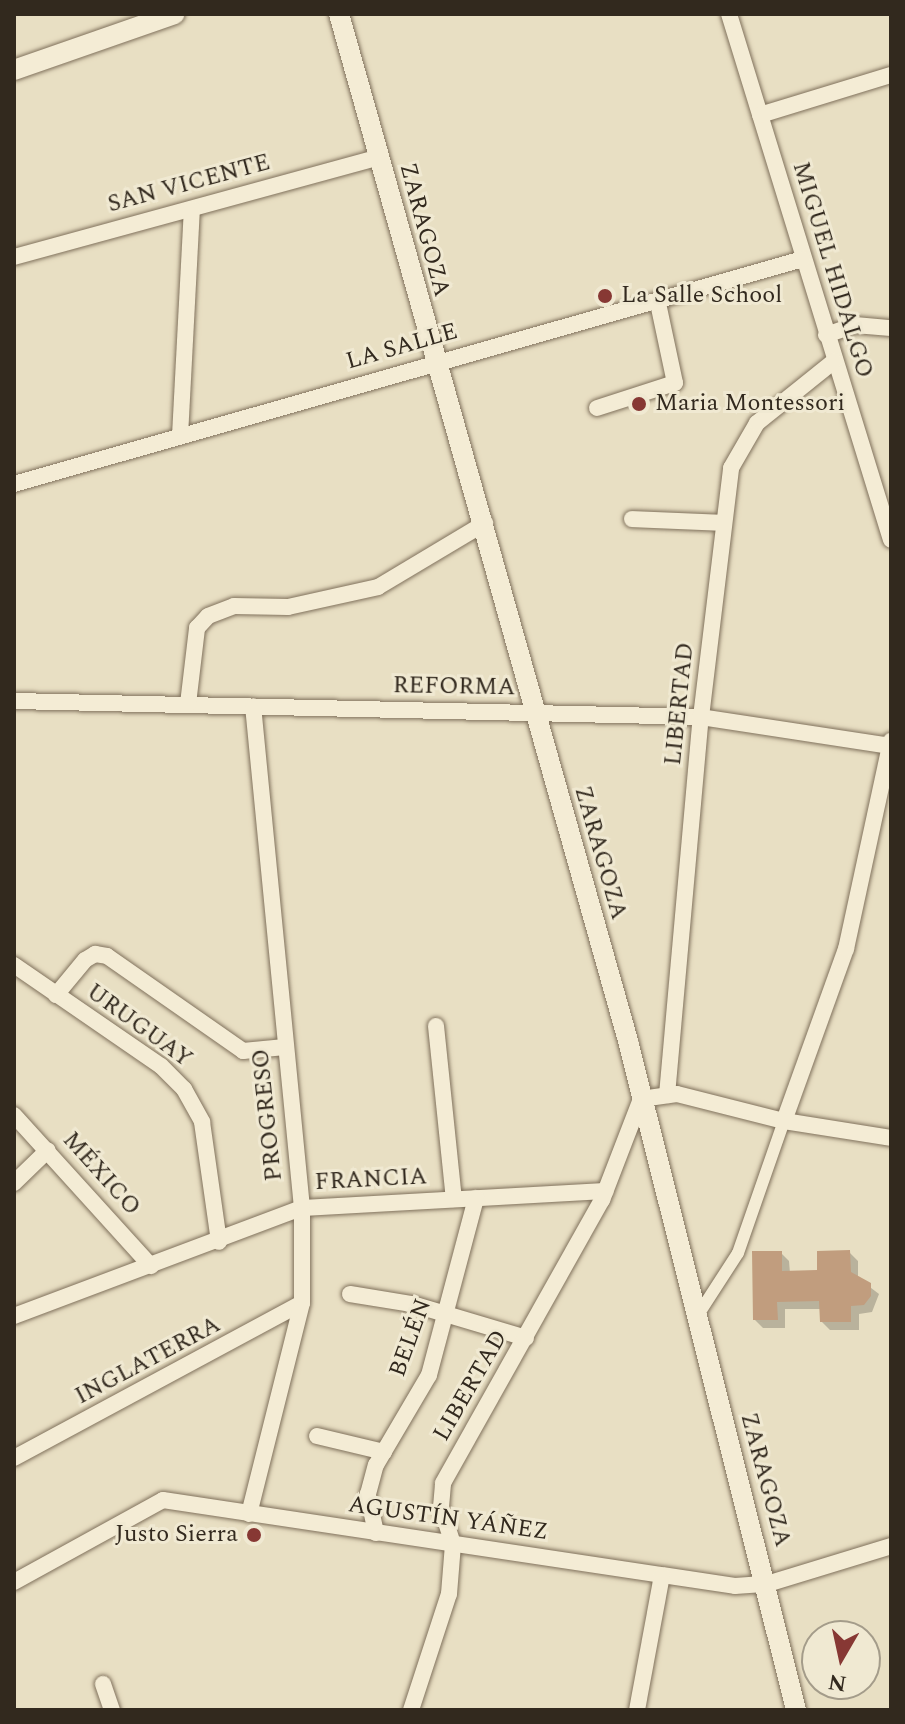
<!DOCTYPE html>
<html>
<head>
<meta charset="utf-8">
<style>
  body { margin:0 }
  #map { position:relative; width:905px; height:1724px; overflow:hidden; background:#e8dfc3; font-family:Spectral,serif }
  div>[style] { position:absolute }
  .shadow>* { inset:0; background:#0003 }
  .building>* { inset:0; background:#c19d7e }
  .roads { filter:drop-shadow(0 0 2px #80715c) drop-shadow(0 0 2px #80715c) }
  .pedestrian>* { height:12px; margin:-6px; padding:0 6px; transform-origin:6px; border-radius:6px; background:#f4ecd5 }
  .minor>* { height:16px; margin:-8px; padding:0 8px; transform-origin:8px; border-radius:8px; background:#f4ecd5 }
  .tertiary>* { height:20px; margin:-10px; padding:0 10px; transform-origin:10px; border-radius:10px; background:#f4ecd5 }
  .dots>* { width:22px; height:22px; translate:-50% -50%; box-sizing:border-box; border:4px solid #f0e9d2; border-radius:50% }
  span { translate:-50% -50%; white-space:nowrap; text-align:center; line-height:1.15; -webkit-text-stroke:6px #f0e9d2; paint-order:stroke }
  .street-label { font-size:24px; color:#32291e }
  .poi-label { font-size:24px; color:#32291e }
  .left { translate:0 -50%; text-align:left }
  .right { translate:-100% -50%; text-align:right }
  .frame { position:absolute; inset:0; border:16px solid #32291e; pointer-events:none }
  .north { position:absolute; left:801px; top:1620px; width:80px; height:80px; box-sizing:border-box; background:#f0e9d2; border:2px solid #a49c8a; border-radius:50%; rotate:189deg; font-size:22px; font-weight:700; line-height:32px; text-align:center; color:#32291e }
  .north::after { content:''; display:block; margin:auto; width:28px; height:36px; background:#873834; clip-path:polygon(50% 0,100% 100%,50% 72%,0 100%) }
</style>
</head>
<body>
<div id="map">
  <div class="shadow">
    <i style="clip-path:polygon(849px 1252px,858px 1261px,858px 1278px,879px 1294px,872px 1312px,859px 1314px,859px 1330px,830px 1330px,821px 1321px,821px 1309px,785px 1309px,785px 1328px,763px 1328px,755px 1320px,781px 1253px,789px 1261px,790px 1273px,819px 1272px)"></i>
  </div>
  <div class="building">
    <i style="clip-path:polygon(850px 1250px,851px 1272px,871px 1283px,871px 1296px,864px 1305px,851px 1306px,851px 1322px,820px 1322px,819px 1301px,777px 1302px,778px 1320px,753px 1320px,752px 1251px,782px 1251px,782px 1271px,817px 1270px,817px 1251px)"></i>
  </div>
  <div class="roads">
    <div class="pedestrian">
      <i style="left:696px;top:1318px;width:77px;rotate:-57.1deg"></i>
      <i style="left:738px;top:1253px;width:140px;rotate:-70.8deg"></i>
    </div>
    <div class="minor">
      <i style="left:729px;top:14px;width:550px;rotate:72.88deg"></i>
      <i style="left:760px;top:115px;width:137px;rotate:-17deg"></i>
      <i style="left:14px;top:257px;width:376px;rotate:-15.3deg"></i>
      <i style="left:826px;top:335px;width:31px;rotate:-19deg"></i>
      <i style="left:855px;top:325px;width:36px;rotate:5deg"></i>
      <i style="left:597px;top:408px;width:82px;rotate:-17.8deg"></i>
      <i style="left:675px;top:383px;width:82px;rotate:-102deg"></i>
      <i style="left:180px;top:436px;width:227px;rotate:-87deg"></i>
      <i style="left:14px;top:484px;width:820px;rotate:-15.92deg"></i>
      <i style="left:632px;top:519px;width:92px;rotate:2.5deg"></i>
      <i style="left:14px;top:701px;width:687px;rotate:1.33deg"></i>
      <i style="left:701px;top:717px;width:192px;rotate:8.7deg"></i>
      <i style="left:188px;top:704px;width:77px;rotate:-83.2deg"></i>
      <i style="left:197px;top:628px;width:16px;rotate:-47deg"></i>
      <i style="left:208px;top:616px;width:28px;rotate:-21deg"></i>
      <i style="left:234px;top:606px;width:54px;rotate:1.1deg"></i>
      <i style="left:288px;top:607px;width:92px;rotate:-12.5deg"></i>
      <i style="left:378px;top:587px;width:125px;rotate:-30.9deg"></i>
      <i style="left:14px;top:965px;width:178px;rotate:34.5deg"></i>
      <i style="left:161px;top:1066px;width:33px;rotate:45deg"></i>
      <i style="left:184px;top:1089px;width:38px;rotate:61deg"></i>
      <i style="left:202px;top:1122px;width:121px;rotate:81.9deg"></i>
      <i style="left:56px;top:995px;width:45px;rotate:-50.4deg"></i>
      <i style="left:85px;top:960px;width:12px;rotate:-31deg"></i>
      <i style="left:95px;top:954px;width:12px;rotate:9deg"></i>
      <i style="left:107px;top:956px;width:166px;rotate:34.9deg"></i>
      <i style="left:243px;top:1051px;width:42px;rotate:-5.4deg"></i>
      <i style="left:436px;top:1026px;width:174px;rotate:84.1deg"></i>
      <i style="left:667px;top:1095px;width:380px;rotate:-84.9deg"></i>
      <i style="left:701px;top:717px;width:251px;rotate:-83.1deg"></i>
      <i style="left:731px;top:468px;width:52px;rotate:-60deg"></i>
      <i style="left:757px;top:423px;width:99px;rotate:-38.8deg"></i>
      <i style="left:14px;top:1115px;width:204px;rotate:47.8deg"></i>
      <i style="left:784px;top:1121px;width:183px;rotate:-70.2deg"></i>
      <i style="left:846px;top:949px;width:213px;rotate:-77.8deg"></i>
      <i style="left:14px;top:1183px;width:47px;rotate:-44.1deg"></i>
      <i style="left:350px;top:1294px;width:63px;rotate:9.2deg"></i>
      <i style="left:412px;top:1304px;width:119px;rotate:16.6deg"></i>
      <i style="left:14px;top:1316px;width:308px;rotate:-20.6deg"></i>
      <i style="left:302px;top:1208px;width:304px;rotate:-3.2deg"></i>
      <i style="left:317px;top:1436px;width:69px;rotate:13.4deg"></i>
      <i style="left:14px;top:1458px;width:327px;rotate:-28.3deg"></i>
      <i style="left:249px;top:1514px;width:218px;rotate:-75.9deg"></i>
      <i style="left:302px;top:1303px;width:95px;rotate:-90deg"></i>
      <i style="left:302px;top:1208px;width:504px;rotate:-95.57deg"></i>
      <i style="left:376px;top:1533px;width:40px;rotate:-102deg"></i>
      <i style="left:368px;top:1494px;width:30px;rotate:-75deg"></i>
      <i style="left:376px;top:1465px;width:104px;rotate:-59.5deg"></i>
      <i style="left:429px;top:1375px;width:183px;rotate:-75.1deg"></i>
      <i style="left:14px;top:1582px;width:170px;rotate:-28.8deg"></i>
      <i style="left:163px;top:1500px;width:578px;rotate:8.55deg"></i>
      <i style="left:735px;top:1586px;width:32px;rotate:-4deg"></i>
      <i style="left:767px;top:1584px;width:130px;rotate:-17deg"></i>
      <i style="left:103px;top:1684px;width:28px;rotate:71deg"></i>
      <i style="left:411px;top:1710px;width:122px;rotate:-71.9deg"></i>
      <i style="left:449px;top:1594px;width:50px;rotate:-85.4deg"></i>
      <i style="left:453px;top:1544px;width:39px;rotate:-108deg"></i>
      <i style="left:441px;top:1507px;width:24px;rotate:-85deg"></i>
      <i style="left:443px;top:1483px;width:325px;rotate:-60.7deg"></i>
      <i style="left:602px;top:1200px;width:108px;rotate:-68.9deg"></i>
      <i style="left:641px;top:1099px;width:36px;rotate:-8deg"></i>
      <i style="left:677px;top:1094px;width:110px;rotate:14.2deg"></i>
      <i style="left:784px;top:1121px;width:108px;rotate:9deg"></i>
      <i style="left:637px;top:1710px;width:137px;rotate:-79.5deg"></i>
    </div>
    <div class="tertiary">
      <i style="left:339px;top:14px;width:1067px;rotate:74.28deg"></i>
      <i style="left:628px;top:1041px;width:690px;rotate:75.9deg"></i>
      <i style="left:14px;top:70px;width:170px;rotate:-19.2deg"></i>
    </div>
  </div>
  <div class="dots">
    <i style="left:605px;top:296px;background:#873834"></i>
    <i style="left:639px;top:404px;background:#873834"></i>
    <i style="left:254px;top:1535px;background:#873834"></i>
  </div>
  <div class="street-label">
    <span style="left:189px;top:184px;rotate:-15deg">SAN VICENTE</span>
    <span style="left:424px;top:230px;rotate:75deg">ZARAGOZA</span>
    <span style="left:832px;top:270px;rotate:73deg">MIGUEL HIDALGO</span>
    <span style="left:402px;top:347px;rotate:-16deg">LA SALLE</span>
    <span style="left:454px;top:687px;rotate:1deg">REFORMA</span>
    <span style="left:680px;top:704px;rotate:-84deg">LIBERTAD</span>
    <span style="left:600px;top:853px;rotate:74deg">ZARAGOZA</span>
    <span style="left:139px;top:1026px;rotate:36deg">URUGUAY</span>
    <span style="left:268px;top:1115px;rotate:-96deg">PROGRESO</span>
    <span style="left:101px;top:1174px;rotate:48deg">MÉXICO</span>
    <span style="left:371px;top:1180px;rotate:-3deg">FRANCIA</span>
    <span style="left:411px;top:1338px;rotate:-70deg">BELÉN</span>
    <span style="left:148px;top:1361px;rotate:-28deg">INGLATERRA</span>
    <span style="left:471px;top:1386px;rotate:-60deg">LIBERTAD</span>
    <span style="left:765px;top:1480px;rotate:75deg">ZARAGOZA</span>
    <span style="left:448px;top:1519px;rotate:8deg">AGUSTÍN YÁÑEZ</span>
  </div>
  <div class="poi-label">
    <span class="left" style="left:621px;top:296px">La Salle School</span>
    <span class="left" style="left:655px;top:404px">Maria Montessori</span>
    <span class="right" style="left:238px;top:1535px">Justo Sierra</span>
  </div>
  <div class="frame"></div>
  <div class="north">N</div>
</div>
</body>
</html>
